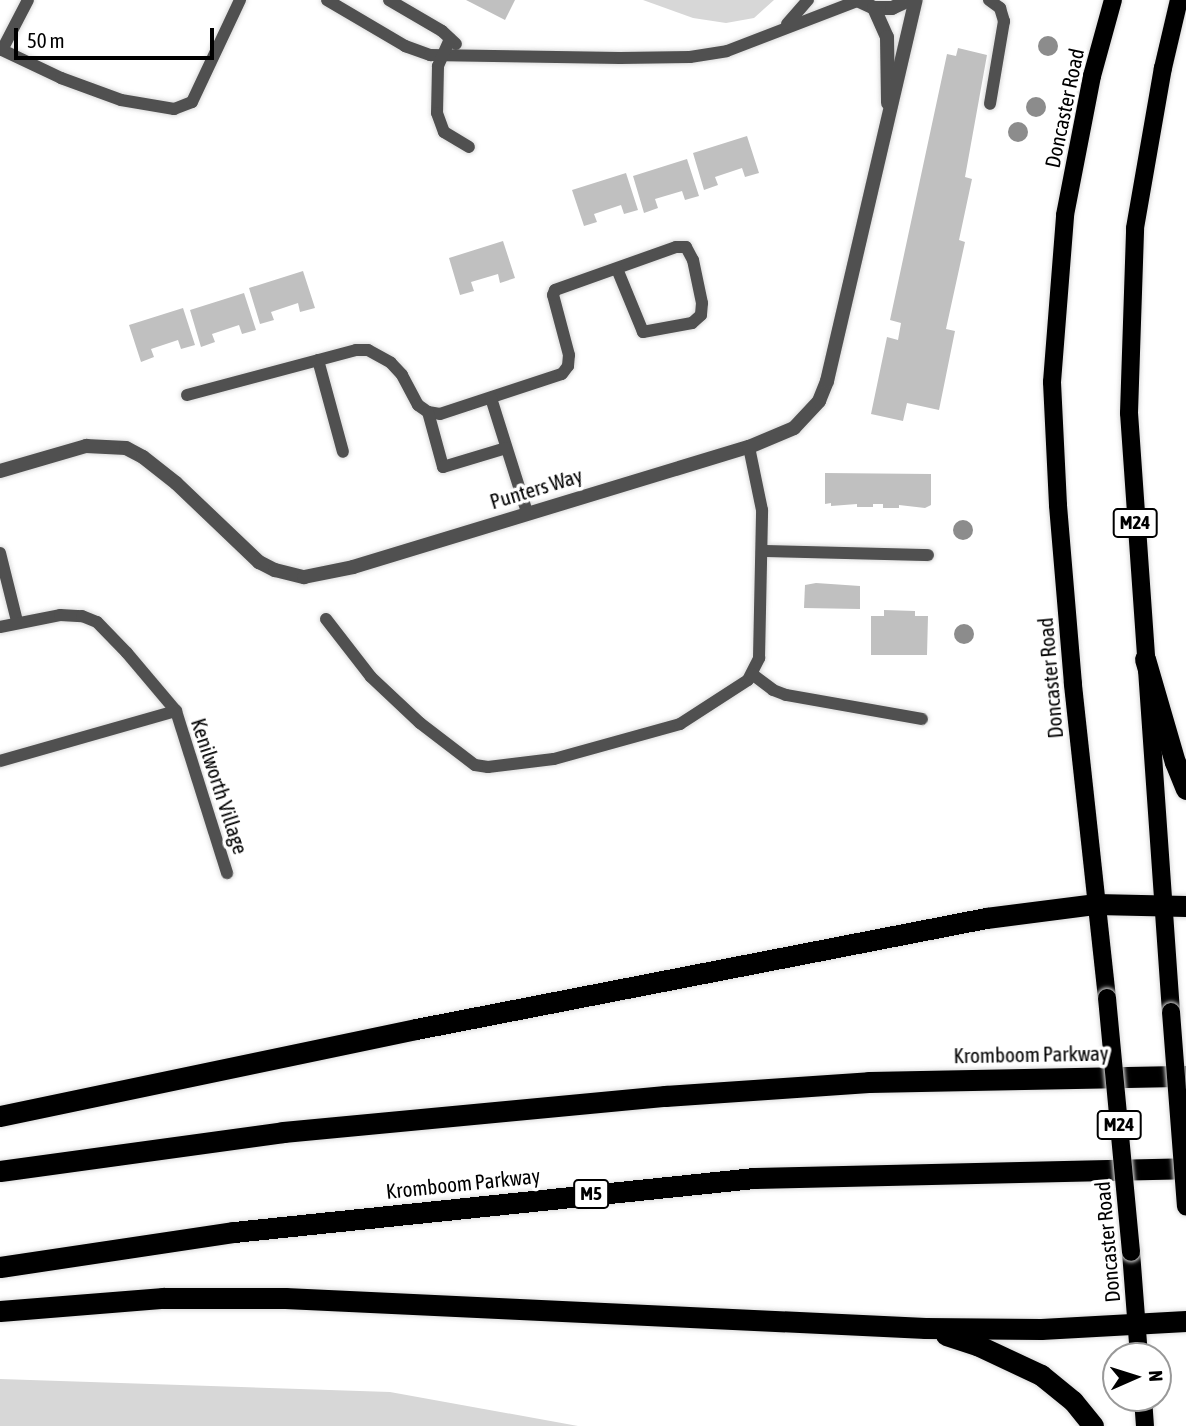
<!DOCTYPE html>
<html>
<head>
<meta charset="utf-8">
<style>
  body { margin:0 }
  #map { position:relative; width:1186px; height:1426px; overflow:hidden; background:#fff; font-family:"Asap Condensed",sans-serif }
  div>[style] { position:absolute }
  .green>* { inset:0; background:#d7d7d7 }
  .building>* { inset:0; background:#c0c0c0 }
  .roads { filter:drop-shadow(0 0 2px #dbdbdb) drop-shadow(0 0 2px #dbdbdb) }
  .service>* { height:12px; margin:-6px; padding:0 6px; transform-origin:6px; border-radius:6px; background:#505050 }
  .minor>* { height:14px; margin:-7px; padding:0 7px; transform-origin:7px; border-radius:7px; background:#505050 }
  .primary>* { height:18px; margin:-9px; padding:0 9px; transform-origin:9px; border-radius:9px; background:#000 }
  .motorway>* { height:21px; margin:-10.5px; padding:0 10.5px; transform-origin:10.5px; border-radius:10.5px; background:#000 }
  .bridges { filter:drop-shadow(0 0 2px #dbdbdb) drop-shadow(0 0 2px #dbdbdb) }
  .primary-bridge>* { height:18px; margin:-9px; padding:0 9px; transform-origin:9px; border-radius:9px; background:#000 }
  .trees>* { width:20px; height:20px; margin:-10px; border-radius:50%; background:#8c8c8c }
  span { translate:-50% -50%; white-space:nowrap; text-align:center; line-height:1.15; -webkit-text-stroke:7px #fff; paint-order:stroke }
  .shield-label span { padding:2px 5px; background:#fff; border:2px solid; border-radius:5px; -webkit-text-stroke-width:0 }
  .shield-label { font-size:19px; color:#000; font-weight:700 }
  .street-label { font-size:21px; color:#000 }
  .north { position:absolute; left:1102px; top:1342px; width:70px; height:70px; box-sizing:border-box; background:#fff; border:2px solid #999; border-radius:50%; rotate:87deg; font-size:19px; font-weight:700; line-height:28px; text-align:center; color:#000 }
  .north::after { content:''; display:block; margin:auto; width:24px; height:32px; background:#000; clip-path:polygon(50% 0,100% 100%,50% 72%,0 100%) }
  .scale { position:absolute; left:14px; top:28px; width:200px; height:32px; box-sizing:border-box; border:4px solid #000; border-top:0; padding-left:9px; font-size:21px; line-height:24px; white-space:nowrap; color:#000; -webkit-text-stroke:5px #fff; paint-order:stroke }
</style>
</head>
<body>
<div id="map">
  <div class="green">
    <i style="clip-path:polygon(643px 0,774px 0,754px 18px,726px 23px,693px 18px)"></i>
    <i style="clip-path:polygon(0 1379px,390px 1392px,578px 1426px,0 1426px)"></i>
  </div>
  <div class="building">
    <i style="clip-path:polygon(466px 0,515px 0,505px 20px)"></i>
    <i style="clip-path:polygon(958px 48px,987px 55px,965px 177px,972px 179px,959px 240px,965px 242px,946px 329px,955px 331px,939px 410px,907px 403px,903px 421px,871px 414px,887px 337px,898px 340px,901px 323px,890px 320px,947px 54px,956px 56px)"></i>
    <i style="clip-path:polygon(747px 136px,759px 173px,745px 177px,742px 168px,715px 177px,718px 185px,704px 190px,693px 153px)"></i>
    <i style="clip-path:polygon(687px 159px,699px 196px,685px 200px,682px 191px,655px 199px,658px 208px,644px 213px,633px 176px)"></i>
    <i style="clip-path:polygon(626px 173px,638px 210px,624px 214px,621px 205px,594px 214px,597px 222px,584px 226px,572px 190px)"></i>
    <i style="clip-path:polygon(503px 241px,515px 278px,500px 283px,498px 274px,471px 282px,474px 291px,460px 295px,449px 258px)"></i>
    <i style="clip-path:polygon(303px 271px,315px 308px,300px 312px,298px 303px,271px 312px,274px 320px,260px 324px,249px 288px)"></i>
    <i style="clip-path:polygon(244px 293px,256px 330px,242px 334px,239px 325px,212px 334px,215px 342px,201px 347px,190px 310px)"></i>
    <i style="clip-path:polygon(183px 308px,195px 345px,181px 349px,178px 340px,151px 349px,154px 357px,141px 362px,129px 325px)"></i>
    <i style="clip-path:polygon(825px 473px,931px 474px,931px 505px,925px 508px,899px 505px,899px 508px,883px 508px,883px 504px,873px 504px,873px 507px,857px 507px,857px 504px,831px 506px,831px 503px,825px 504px)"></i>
    <i style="clip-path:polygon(816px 583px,860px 586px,860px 609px,804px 608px,805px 585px)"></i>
    <i style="clip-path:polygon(884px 610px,915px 611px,915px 616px,928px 616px,927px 655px,871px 655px,871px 616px,884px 616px)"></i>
  </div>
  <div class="roads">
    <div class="service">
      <i style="left:327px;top:0;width:91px;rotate:30.5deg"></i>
      <i style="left:405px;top:46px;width:27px;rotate:20deg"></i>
      <i style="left:430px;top:55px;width:190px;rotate:0.9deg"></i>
      <i style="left:620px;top:58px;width:70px;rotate:-0.8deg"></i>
      <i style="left:690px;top:57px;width:37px;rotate:-9deg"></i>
      <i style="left:727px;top:51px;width:139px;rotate:-21deg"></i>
      <i style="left:389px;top:0;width:61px;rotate:30.3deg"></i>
      <i style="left:442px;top:31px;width:19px;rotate:43deg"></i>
      <i style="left:989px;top:0;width:14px;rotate:36deg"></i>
      <i style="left:1000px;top:8px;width:14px;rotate:73deg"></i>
      <i style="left:1004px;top:21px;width:84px;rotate:99.6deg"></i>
      <i style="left:787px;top:24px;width:32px;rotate:-49deg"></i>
      <i style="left:450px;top:39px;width:30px;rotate:114deg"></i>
      <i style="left:438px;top:66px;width:47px;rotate:91.2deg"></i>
      <i style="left:437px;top:113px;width:20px;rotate:70deg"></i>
      <i style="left:444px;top:132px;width:29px;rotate:31deg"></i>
      <i style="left:0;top:49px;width:68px;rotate:25.4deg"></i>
      <i style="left:61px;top:78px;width:64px;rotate:20.1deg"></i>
      <i style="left:121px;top:100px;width:54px;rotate:9.6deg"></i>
      <i style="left:174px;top:109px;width:19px;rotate:-21deg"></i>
      <i style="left:192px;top:102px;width:113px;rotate:-64.8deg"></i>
      <i style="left:2px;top:50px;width:56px;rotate:-62.5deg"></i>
      <i style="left:318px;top:360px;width:95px;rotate:74.8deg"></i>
      <i style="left:187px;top:395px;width:175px;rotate:-14.9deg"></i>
      <i style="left:356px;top:350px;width:12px"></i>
      <i style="left:368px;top:350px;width:26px;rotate:29deg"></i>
      <i style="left:391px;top:363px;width:16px;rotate:47deg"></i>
      <i style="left:402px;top:375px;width:34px;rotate:62deg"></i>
      <i style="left:418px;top:405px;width:12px;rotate:35deg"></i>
      <i style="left:428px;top:412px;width:12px;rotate:9deg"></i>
      <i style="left:440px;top:414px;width:128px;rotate:-18.2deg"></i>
      <i style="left:562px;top:374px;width:10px;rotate:-53deg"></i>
      <i style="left:568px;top:366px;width:11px;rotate:-85deg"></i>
      <i style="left:569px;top:355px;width:62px;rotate:-104.9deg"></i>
      <i style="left:553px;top:295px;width:5px;rotate:-68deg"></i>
      <i style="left:555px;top:290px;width:128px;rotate:-19.6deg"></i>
      <i style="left:676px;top:247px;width:10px"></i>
      <i style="left:686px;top:247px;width:15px;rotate:62deg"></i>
      <i style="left:693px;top:260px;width:44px;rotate:78.2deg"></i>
      <i style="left:702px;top:303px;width:12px;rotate:95deg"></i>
      <i style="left:701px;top:315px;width:12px;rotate:138deg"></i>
      <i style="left:692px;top:323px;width:50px;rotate:169.6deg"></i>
      <i style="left:643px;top:332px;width:68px;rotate:-112.4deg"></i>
      <i style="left:491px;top:398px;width:120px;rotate:72.5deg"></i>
      <i style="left:428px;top:412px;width:57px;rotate:74.7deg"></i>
      <i style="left:443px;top:467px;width:66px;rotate:-16.8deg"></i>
      <i style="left:762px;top:551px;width:166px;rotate:1.4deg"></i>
      <i style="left:0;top:553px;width:70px;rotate:76deg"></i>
      <i style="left:326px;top:619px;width:73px;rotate:52.2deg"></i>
      <i style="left:371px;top:677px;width:67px;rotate:43.2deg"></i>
      <i style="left:420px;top:723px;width:69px;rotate:37.4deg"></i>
      <i style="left:475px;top:765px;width:13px;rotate:9deg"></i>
      <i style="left:488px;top:767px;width:66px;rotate:-6.9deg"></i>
      <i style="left:554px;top:759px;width:131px;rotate:-15.5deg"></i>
      <i style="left:680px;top:724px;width:81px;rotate:-32.9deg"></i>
      <i style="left:748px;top:680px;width:25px;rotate:-63deg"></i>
      <i style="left:759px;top:658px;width:148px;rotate:-88.8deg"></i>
      <i style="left:762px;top:510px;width:64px;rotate:-101.7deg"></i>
      <i style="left:0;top:627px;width:61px;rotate:-11.3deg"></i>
      <i style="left:60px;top:615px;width:22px;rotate:3deg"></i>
      <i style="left:82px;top:616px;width:16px;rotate:22deg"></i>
      <i style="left:97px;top:622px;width:43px;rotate:45.9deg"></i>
      <i style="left:127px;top:653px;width:76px;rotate:49.8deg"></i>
      <i style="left:176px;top:711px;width:170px;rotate:72.5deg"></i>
      <i style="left:752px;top:674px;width:26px;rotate:37deg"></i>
      <i style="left:773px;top:690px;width:14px;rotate:21deg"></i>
      <i style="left:786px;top:695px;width:138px;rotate:10deg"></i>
      <i style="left:0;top:761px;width:183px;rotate:-15.9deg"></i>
    </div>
    <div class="minor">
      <i style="left:857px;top:0;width:19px;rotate:25deg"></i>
      <i style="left:874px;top:8px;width:18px"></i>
      <i style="left:892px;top:8px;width:19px;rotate:-25deg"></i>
      <i style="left:874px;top:8px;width:32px;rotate:66deg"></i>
      <i style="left:887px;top:37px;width:66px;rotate:89.1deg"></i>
      <i style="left:0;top:471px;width:90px;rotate:-16.2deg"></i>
      <i style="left:86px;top:446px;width:40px;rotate:2.9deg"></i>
      <i style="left:126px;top:448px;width:19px;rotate:28deg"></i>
      <i style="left:143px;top:457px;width:42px;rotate:38.2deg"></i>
      <i style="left:176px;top:483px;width:115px;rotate:43.6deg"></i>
      <i style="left:259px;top:562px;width:18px;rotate:27deg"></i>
      <i style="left:275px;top:570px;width:30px;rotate:14deg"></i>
      <i style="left:304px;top:577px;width:50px;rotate:-11.5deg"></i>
      <i style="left:353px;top:567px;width:414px;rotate:-16.9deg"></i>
      <i style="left:749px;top:447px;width:49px;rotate:-22.9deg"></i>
      <i style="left:794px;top:428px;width:37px;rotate:-47deg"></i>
      <i style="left:819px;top:401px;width:22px;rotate:-68deg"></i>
      <i style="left:827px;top:381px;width:391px;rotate:-76.9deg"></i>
    </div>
    <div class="primary">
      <i style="left:1107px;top:998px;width:316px;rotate:-96.2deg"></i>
      <i style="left:1073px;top:684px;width:180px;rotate:-94.8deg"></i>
      <i style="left:1058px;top:505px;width:123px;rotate:-92.8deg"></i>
      <i style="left:1052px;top:382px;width:168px;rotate:-85.5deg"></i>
      <i style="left:1065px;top:215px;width:142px;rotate:-79deg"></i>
      <i style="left:1092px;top:76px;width:79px;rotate:-74.6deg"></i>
      <i style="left:1171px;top:1012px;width:600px;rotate:-94.01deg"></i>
      <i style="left:1129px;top:413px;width:185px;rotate:-88.1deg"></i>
      <i style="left:1135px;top:228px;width:162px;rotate:-80.1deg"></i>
      <i style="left:1163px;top:68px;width:70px;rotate:-76.8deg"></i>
      <i style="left:1131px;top:1252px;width:104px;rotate:85.6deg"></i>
      <i style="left:1143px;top:1398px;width:28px;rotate:86deg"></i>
    </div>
    <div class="motorway">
      <i style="left:1145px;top:659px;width:107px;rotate:73.8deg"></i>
      <i style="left:1175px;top:762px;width:29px;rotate:68deg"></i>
      <i style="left:0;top:1116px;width:425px;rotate:-11.8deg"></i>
      <i style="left:416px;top:1029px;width:581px;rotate:-11.02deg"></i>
      <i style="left:986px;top:918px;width:111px;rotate:-7.3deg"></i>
      <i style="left:1096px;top:904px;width:90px;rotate:1.3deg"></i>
      <i style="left:0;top:1171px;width:286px;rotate:-7.8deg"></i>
      <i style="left:283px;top:1132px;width:384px;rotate:-5.4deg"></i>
      <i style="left:665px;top:1096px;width:204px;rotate:-3.9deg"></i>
      <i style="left:869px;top:1082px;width:317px;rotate:-1.1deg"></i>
      <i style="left:0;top:1267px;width:237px;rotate:-8.5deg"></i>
      <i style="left:234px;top:1232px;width:523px;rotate:-5.93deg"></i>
      <i style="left:754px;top:1178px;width:432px;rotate:-1.3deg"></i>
      <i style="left:0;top:1311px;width:164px;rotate:-4.6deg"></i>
      <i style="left:163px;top:1298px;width:122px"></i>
      <i style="left:285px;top:1298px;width:641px;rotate:2.68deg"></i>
      <i style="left:925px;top:1328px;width:116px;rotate:0.5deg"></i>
      <i style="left:1041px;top:1329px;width:145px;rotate:-3.2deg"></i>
      <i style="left:946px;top:1335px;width:33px;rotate:18deg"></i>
      <i style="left:977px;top:1345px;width:71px;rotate:25.1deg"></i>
      <i style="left:1041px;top:1375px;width:41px;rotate:39.1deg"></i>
      <i style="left:1073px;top:1401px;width:32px;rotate:51deg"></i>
    </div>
  </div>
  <div class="bridges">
    <div class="primary-bridge">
      <i style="left:1107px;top:998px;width:255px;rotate:84.6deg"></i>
      <i style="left:1171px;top:1012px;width:195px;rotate:85.6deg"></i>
    </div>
  </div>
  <div class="trees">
    <i style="left:1048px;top:46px"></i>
    <i style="left:1036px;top:107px"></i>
    <i style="left:1018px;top:132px"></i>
    <i style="left:963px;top:530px"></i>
    <i style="left:964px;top:634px"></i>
  </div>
  <div class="shield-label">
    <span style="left:1135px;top:523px">M24</span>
    <span style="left:1119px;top:1125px">M24</span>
    <span style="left:591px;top:1194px">M5</span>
  </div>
  <div class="street-label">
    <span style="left:1064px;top:108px;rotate:-78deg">Doncaster Road</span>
    <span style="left:536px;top:488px;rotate:-17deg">Punters Way</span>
    <span style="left:1050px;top:678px;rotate:-95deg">Doncaster Road</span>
    <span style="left:220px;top:786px;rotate:72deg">Kenilworth Village</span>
    <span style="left:1031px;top:1054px;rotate:-1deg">Kromboom Parkway</span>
    <span style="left:463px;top:1183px;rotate:-6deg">Kromboom Parkway</span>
    <span style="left:1107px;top:1242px;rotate:-95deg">Doncaster Road</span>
  </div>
  <div class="north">N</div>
  <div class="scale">50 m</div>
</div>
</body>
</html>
